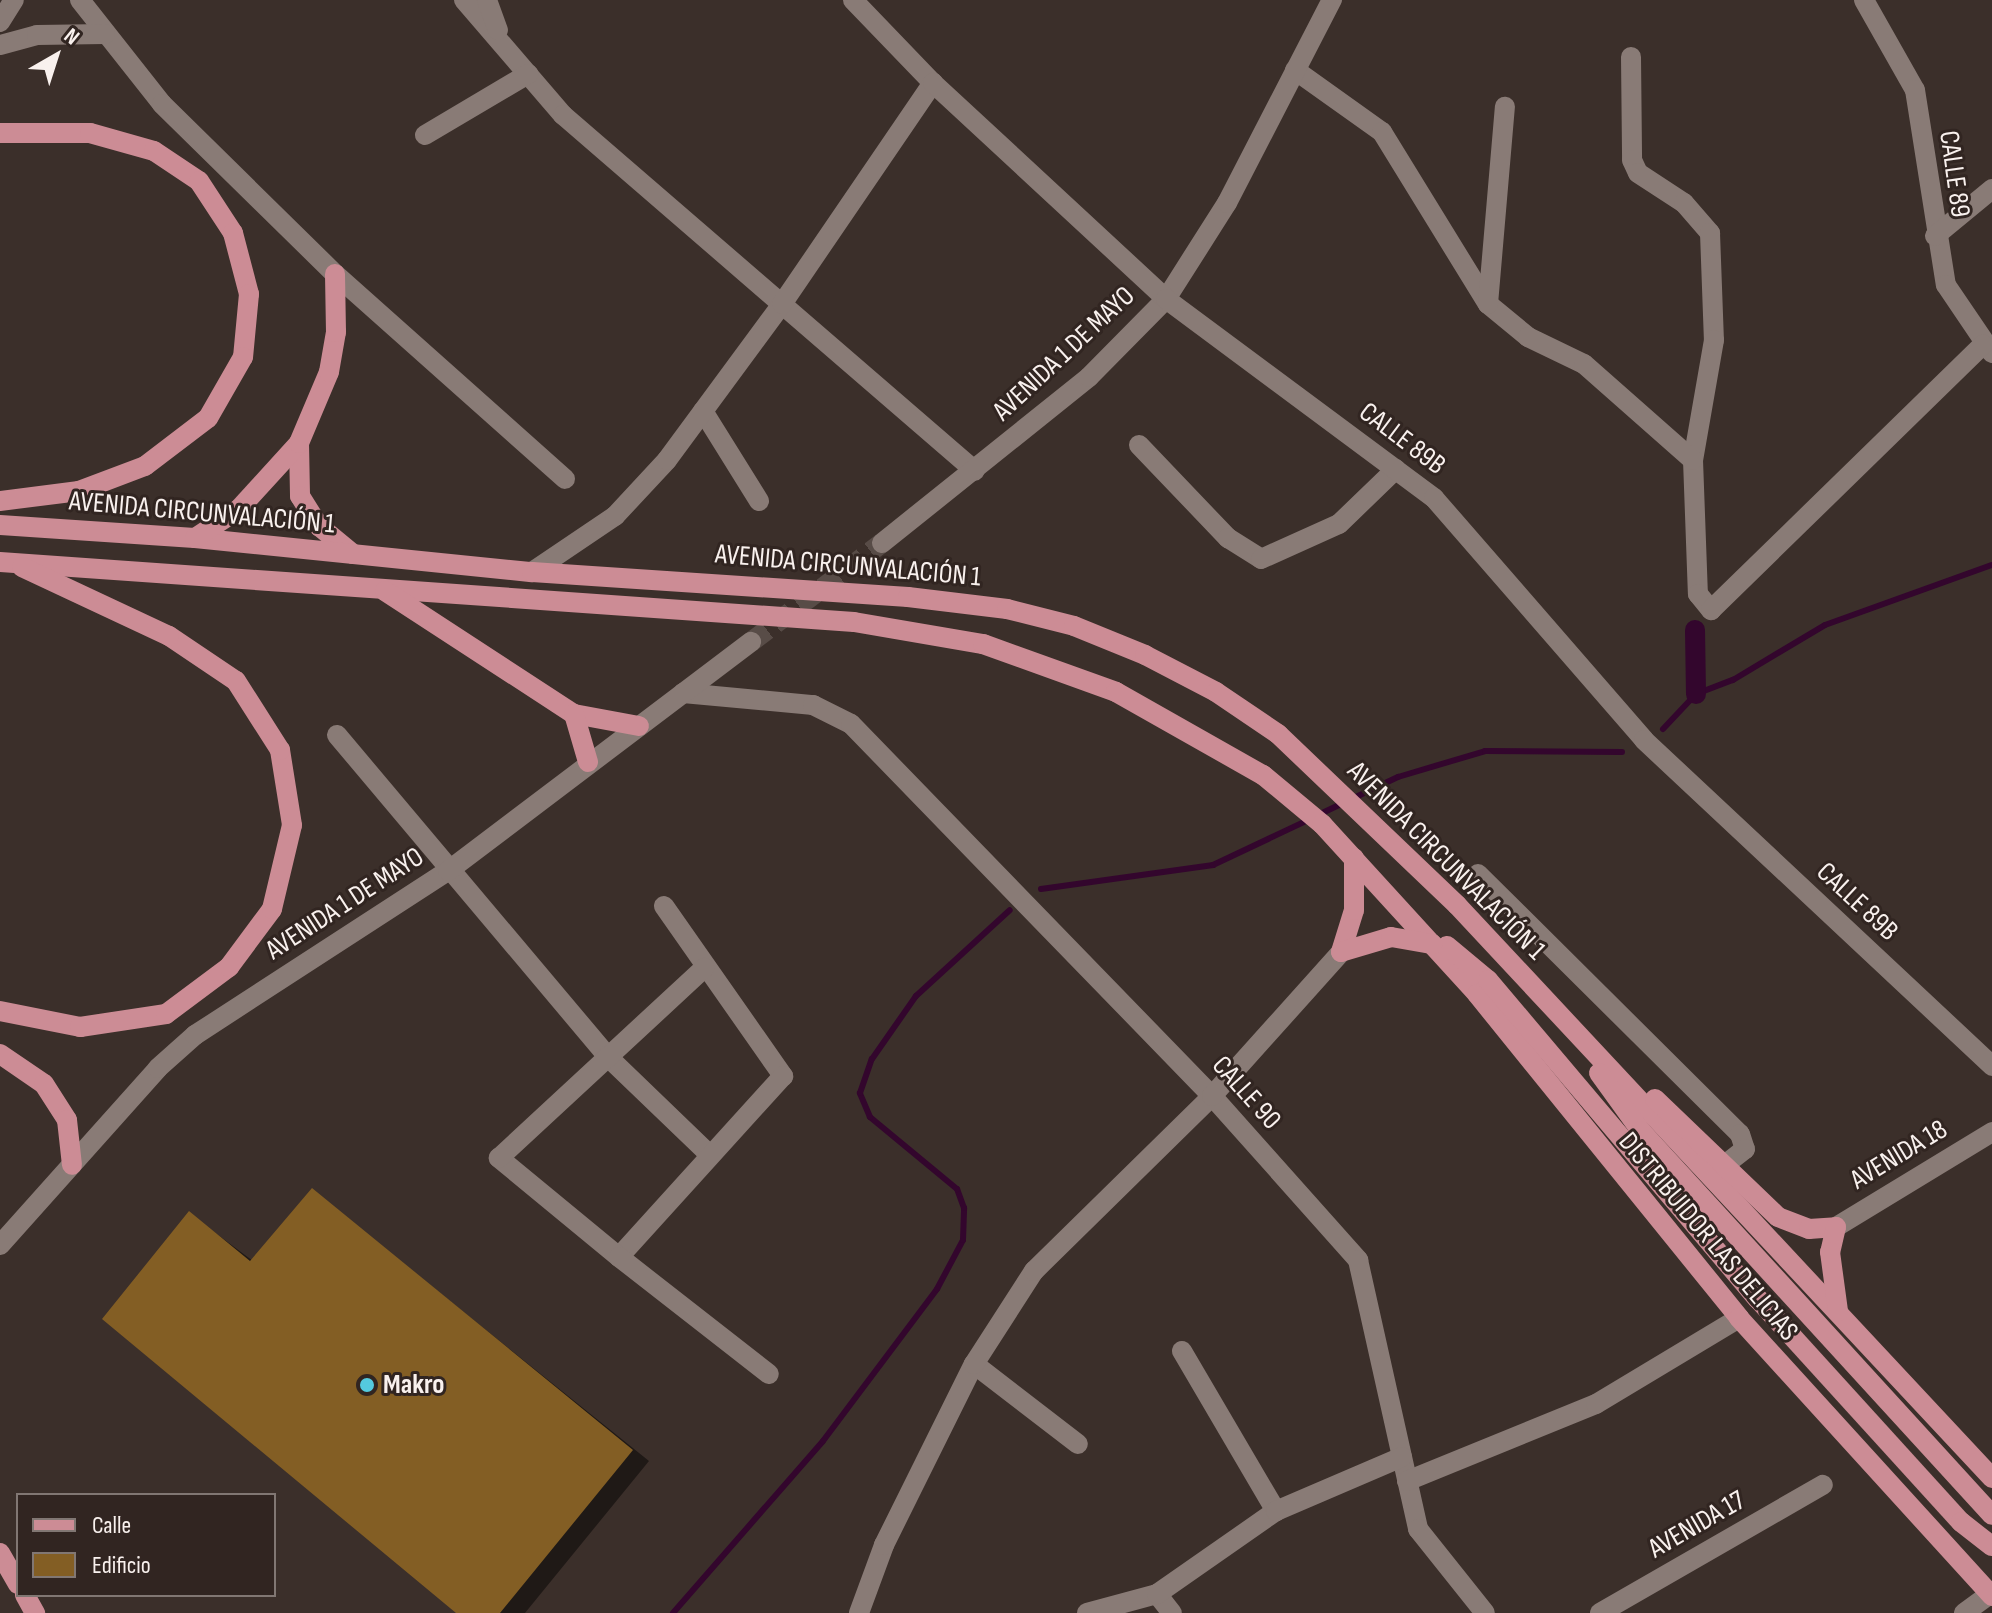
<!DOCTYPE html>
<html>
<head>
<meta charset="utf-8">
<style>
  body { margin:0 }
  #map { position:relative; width:1992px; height:1613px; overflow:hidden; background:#3b2f2a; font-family:"Sofia Sans Condensed",sans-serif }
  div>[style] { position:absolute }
  .shadow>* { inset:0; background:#0007 }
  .stream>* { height:6px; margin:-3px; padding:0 3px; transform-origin:3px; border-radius:3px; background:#33062d }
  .canal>* { height:20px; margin:-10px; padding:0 10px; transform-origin:10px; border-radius:10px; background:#33062d }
  .building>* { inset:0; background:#835e24 }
  .minor-tunnel>* { height:20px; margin-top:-10px; transform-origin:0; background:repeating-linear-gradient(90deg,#584c47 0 20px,transparent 0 30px) }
  .minor>* { height:20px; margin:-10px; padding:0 10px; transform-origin:10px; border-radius:10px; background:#897b76 }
  .major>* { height:20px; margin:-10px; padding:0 10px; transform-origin:10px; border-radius:10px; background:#cc8c95 }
  .dots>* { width:22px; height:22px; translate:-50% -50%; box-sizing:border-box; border:4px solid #312521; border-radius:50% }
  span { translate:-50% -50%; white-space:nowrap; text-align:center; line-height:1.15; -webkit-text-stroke:6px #312521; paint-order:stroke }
  .street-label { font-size:28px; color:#f9f1ee }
  .poi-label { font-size:28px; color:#f9f1ee; font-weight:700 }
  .left { translate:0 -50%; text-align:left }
  .legend { position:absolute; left:16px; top:1493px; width:260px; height:104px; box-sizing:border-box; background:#312521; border:2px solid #817773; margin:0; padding:10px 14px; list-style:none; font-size:24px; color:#f9f1ee }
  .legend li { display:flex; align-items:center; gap:16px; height:40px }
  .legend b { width:40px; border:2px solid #817773 }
  .north { position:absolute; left:16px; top:16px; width:80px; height:80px; -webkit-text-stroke:6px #312521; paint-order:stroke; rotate:39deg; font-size:22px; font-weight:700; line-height:32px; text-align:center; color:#f9f1ee }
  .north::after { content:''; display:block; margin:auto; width:28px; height:36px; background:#f9f1ee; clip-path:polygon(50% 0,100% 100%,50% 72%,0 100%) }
</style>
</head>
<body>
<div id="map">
  <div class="shadow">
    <i style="clip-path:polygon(313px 1191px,649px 1461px,525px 1613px,459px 1613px,190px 1214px,253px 1261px)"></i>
  </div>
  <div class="stream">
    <i style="left:1663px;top:729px;width:48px;rotate:-46.7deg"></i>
    <i style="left:1696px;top:694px;width:40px;rotate:-21deg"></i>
    <i style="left:1733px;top:680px;width:107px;rotate:-30.9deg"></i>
    <i style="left:1825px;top:625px;width:177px;rotate:-19.8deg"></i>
    <i style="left:1318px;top:815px;width:89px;rotate:-25.4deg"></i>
    <i style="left:1398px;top:777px;width:91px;rotate:-16.6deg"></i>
    <i style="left:1485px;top:751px;width:137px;rotate:0.4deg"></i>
    <i style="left:1041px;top:889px;width:174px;rotate:-7.9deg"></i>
    <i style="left:1213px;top:865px;width:105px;rotate:-25.3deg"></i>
    <i style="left:673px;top:1613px;width:228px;rotate:-48.9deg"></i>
    <i style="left:823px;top:1441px;width:190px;rotate:-53.1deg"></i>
    <i style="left:937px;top:1289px;width:55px;rotate:-62deg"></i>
    <i style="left:963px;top:1240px;width:32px;rotate:-88deg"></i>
    <i style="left:964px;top:1208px;width:20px;rotate:-110deg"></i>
    <i style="left:957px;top:1189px;width:113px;rotate:-140.4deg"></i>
    <i style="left:870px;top:1117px;width:26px;rotate:-113deg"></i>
    <i style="left:860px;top:1093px;width:36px;rotate:-71deg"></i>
    <i style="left:872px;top:1059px;width:77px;rotate:-55.1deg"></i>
    <i style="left:916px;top:996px;width:127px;rotate:-42.5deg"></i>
  </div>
  <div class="canal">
    <i style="left:1695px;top:630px;width:64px;rotate:89.1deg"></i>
  </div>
  <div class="building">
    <i style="clip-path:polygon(312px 1188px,633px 1450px,500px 1613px,456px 1613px,102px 1319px,189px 1211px,250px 1261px)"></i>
  </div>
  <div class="minor-tunnel">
    <i style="left:751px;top:642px;width:164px;rotate:-37.1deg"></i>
  </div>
  <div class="minor">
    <i style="left:80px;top:0;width:132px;rotate:51.7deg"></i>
    <i style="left:162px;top:104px;width:243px;rotate:44.5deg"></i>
    <i style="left:335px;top:274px;width:308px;rotate:41.7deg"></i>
    <i style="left:464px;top:0;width:152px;rotate:49.3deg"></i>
    <i style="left:563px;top:115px;width:544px;rotate:40.83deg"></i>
    <i style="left:487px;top:0;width:32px;rotate:70deg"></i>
    <i style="left:853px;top:0;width:115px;rotate:46.1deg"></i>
    <i style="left:1864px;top:0;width:103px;rotate:60.5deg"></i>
    <i style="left:1915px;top:90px;width:197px;rotate:81deg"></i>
    <i style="left:1946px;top:285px;width:82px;rotate:55.9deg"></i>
    <i style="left:0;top:22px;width:26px;rotate:-58deg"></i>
    <i style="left:0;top:45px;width:38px;rotate:-15deg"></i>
    <i style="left:37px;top:35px;width:68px;rotate:-0.8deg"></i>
    <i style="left:1631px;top:57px;width:103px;rotate:89.4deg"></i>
    <i style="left:1632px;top:160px;width:14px;rotate:65deg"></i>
    <i style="left:1638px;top:173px;width:55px;rotate:33.1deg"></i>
    <i style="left:1684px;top:203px;width:40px;rotate:49deg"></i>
    <i style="left:1710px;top:233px;width:107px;rotate:87.9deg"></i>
    <i style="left:1714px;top:340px;width:122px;rotate:99.9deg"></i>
    <i style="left:1693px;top:460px;width:134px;rotate:87.9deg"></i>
    <i style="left:1698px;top:594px;width:21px;rotate:51deg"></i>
    <i style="left:1711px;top:610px;width:380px;rotate:-44.3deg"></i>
    <i style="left:1295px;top:70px;width:107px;rotate:35.5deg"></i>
    <i style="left:1382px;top:132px;width:202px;rotate:58.4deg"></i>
    <i style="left:1488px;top:304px;width:52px;rotate:39.5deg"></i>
    <i style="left:1528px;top:337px;width:62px;rotate:25.7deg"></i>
    <i style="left:1584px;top:364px;width:145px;rotate:41.4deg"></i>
    <i style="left:425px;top:135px;width:120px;rotate:-30.6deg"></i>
    <i style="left:1935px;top:236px;width:74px;rotate:-39.5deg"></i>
    <i style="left:1488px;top:304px;width:198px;rotate:-85.1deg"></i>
    <i style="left:703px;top:411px;width:106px;rotate:58.1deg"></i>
    <i style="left:1139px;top:445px;width:129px;rotate:46.3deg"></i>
    <i style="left:1228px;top:538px;width:39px;rotate:32deg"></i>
    <i style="left:1261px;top:559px;width:85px;rotate:-24.2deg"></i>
    <i style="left:1339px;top:524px;width:79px;rotate:-44deg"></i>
    <i style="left:882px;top:543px;width:265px;rotate:-38.7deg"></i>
    <i style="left:1089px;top:377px;width:110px;rotate:-45.4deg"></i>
    <i style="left:1166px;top:299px;width:114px;rotate:-57.6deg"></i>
    <i style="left:1227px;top:203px;width:229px;rotate:-62.7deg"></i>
    <i style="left:532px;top:572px;width:100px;rotate:-34deg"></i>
    <i style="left:615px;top:516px;width:76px;rotate:-47.1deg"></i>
    <i style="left:667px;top:460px;width:194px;rotate:-53.6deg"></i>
    <i style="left:782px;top:304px;width:268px;rotate:-55.7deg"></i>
    <i style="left:933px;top:83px;width:318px;rotate:42.8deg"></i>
    <i style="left:1166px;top:299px;width:334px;rotate:36.6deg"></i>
    <i style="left:1434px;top:498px;width:320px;rotate:49deg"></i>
    <i style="left:1644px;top:740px;width:477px;rotate:43.1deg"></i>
    <i style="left:683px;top:693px;width:131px;rotate:5.3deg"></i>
    <i style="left:813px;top:705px;width:42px;rotate:26.6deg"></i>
    <i style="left:851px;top:724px;width:518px;rotate:45.86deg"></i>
    <i style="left:1212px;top:1096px;width:220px;rotate:48.3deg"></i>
    <i style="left:1358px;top:1260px;width:276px;rotate:77.4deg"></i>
    <i style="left:1418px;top:1529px;width:107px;rotate:51.4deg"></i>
    <i style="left:337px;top:735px;width:419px;rotate:49.9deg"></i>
    <i style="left:607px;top:1056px;width:143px;rotate:43.9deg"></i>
    <i style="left:1478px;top:874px;width:369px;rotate:44.8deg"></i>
    <i style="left:1740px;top:1134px;width:16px;rotate:72deg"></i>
    <i style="left:1745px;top:1149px;width:24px;rotate:142deg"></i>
    <i style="left:664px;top:906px;width:208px;rotate:55deg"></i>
    <i style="left:783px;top:1076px;width:244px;rotate:132.2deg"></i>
    <i style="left:619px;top:1257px;width:156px;rotate:-140.5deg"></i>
    <i style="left:499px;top:1158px;width:280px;rotate:-42.8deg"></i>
    <i style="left:1836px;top:1227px;width:183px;rotate:-31.3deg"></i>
    <i style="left:0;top:1245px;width:237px;rotate:-48.2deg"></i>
    <i style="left:158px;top:1068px;width:50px;rotate:-41.7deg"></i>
    <i style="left:195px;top:1035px;width:302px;rotate:-33deg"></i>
    <i style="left:448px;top:871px;width:380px;rotate:-37.1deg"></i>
    <i style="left:619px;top:1257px;width:190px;rotate:38deg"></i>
    <i style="left:1182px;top:1351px;width:186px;rotate:59.6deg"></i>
    <i style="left:974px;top:1364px;width:131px;rotate:37.6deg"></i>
    <i style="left:1407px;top:1481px;width:204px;rotate:-22.2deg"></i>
    <i style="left:1596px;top:1404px;width:167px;rotate:-31deg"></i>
    <i style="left:1157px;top:1594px;width:24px;rotate:52deg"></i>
    <i style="left:859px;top:1613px;width:72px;rotate:-69.8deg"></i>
    <i style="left:884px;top:1545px;width:202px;rotate:-63.6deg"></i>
    <i style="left:974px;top:1364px;width:111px;rotate:-57.2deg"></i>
    <i style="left:1034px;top:1271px;width:250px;rotate:-44.5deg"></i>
    <i style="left:1212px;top:1096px;width:193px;rotate:-48.1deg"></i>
    <i style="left:1087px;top:1613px;width:73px;rotate:-15.2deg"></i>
    <i style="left:1157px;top:1594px;width:145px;rotate:-34.9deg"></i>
    <i style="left:1276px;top:1511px;width:137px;rotate:-23.2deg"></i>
    <i style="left:1600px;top:1613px;width:257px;rotate:-29.9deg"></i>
    <i style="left:1964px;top:1613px;width:32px;rotate:-36deg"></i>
  </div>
  <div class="major">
    <i style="left:0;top:133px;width:90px"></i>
    <i style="left:90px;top:133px;width:66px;rotate:15.7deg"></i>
    <i style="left:154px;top:151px;width:54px;rotate:33.7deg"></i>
    <i style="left:199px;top:181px;width:62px;rotate:56.8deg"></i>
    <i style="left:233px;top:233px;width:63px;rotate:75.3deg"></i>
    <i style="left:249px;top:294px;width:63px;rotate:95.4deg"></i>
    <i style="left:243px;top:357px;width:70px;rotate:119.8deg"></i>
    <i style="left:208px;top:418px;width:79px;rotate:142.7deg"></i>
    <i style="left:145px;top:466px;width:71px;rotate:159.3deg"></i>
    <i style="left:79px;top:491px;width:80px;rotate:172.8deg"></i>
    <i style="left:299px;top:443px;width:53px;rotate:88.9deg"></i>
    <i style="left:300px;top:496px;width:36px;rotate:58deg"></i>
    <i style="left:319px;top:526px;width:44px;rotate:39.5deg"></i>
    <i style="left:0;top:525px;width:195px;rotate:3.8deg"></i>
    <i style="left:195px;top:538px;width:339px;rotate:5.8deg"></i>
    <i style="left:532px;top:572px;width:377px;rotate:3.8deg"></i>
    <i style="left:908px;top:597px;width:100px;rotate:6.9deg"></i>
    <i style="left:1007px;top:609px;width:69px;rotate:14.2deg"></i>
    <i style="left:1074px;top:626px;width:77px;rotate:22.2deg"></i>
    <i style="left:1145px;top:655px;width:80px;rotate:27.5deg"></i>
    <i style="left:1216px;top:692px;width:75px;rotate:34.1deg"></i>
    <i style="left:1278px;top:734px;width:248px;rotate:43.7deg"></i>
    <i style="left:1457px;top:905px;width:784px;rotate:46.96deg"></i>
    <i style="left:195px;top:538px;width:53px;rotate:-33.4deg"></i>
    <i style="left:239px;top:509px;width:89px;rotate:-47.7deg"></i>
    <i style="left:299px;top:443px;width:77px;rotate:-67.1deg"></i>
    <i style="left:329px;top:372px;width:41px;rotate:-80.1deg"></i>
    <i style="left:336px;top:332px;width:58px;rotate:-91deg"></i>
    <i style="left:0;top:562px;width:856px;rotate:4.02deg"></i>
    <i style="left:854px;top:622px;width:131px;rotate:9.7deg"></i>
    <i style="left:983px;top:644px;width:141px;rotate:19.8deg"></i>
    <i style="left:1116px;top:692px;width:169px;rotate:29.5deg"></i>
    <i style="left:1263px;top:775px;width:77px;rotate:39.7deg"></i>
    <i style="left:1322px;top:824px;width:230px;rotate:47.6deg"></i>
    <i style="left:1477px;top:994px;width:417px;rotate:51deg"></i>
    <i style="left:1739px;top:1318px;width:376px;rotate:47.7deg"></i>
    <i style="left:385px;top:591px;width:225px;rotate:33.1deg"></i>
    <i style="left:574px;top:714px;width:66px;rotate:10.5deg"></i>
    <i style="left:574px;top:714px;width:50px;rotate:73.7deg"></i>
    <i style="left:1447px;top:946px;width:53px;rotate:39.7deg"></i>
    <i style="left:1488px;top:980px;width:418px;rotate:49.8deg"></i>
    <i style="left:1758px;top:1299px;width:302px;rotate:47.7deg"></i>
    <i style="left:1961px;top:1522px;width:39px;rotate:38deg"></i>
    <i style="left:1341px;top:952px;width:44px;rotate:-72.8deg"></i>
    <i style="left:1354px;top:910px;width:52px;rotate:-90deg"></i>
    <i style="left:1341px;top:952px;width:52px;rotate:-16.7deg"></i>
    <i style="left:1391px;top:937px;width:42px;rotate:9.7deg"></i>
    <i style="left:0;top:1011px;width:82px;rotate:11.3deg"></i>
    <i style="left:80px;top:1027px;width:87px;rotate:-8.6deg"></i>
    <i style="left:166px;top:1014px;width:79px;rotate:-36.7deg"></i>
    <i style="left:229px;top:967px;width:72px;rotate:-53.4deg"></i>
    <i style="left:272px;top:909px;width:86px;rotate:-76.6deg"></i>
    <i style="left:292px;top:825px;width:76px;rotate:-99.1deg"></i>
    <i style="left:280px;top:750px;width:82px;rotate:-122.5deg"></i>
    <i style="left:236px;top:681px;width:81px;rotate:-146.1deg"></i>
    <i style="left:169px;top:636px;width:162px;rotate:-154.9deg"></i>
    <i style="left:0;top:1054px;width:53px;rotate:34.3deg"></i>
    <i style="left:44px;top:1084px;width:43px;rotate:57.4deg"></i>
    <i style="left:67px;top:1120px;width:45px;rotate:83.7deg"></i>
    <i style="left:1599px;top:1073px;width:72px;rotate:54.1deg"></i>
    <i style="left:1641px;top:1131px;width:520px;rotate:47.57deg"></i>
    <i style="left:1655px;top:1099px;width:170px;rotate:43.8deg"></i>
    <i style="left:1778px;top:1217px;width:33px;rotate:21deg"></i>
    <i style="left:1809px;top:1229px;width:27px;rotate:-4deg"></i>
    <i style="left:1836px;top:1227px;width:26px;rotate:103deg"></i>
    <i style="left:1830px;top:1252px;width:60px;rotate:82.3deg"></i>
    <i style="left:0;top:1553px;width:36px;rotate:60deg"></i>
    <i style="left:25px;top:1595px;width:21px;rotate:61deg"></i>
  </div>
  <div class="dots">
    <i style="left:367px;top:1385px;background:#54cade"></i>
  </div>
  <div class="street-label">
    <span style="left:1954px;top:174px;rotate:82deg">CALLE 89</span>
    <span style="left:1064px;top:354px;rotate:-43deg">AVENIDA 1 DE MAYO</span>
    <span style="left:1402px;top:439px;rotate:37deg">CALLE 89B</span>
    <span style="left:202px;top:513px;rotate:5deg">AVENIDA CIRCUNVALACIÓN 1</span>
    <span style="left:848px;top:566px;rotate:5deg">AVENIDA CIRCUNVALACIÓN 1</span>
    <span style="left:1446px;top:861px;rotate:45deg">AVENIDA CIRCUNVALACIÓN 1</span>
    <span style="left:1857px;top:902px;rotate:43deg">CALLE 89B</span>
    <span style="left:345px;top:904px;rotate:-33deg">AVENIDA 1 DE MAYO</span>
    <span style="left:1246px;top:1093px;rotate:48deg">CALLE 90</span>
    <span style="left:1899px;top:1155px;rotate:-31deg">AVENIDA 18</span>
    <span style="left:1708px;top:1237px;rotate:50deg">DISTRIBUIDOR LAS DELICIAS</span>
    <span style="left:1697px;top:1525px;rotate:-30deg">AVENIDA 17</span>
  </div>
  <div class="poi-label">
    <span class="left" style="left:383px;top:1385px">Makro</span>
  </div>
  <ul class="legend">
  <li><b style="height:10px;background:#cc8c95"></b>Calle</li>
  <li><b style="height:22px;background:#835e24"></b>Edificio</li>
  </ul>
  <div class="north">N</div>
</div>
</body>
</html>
